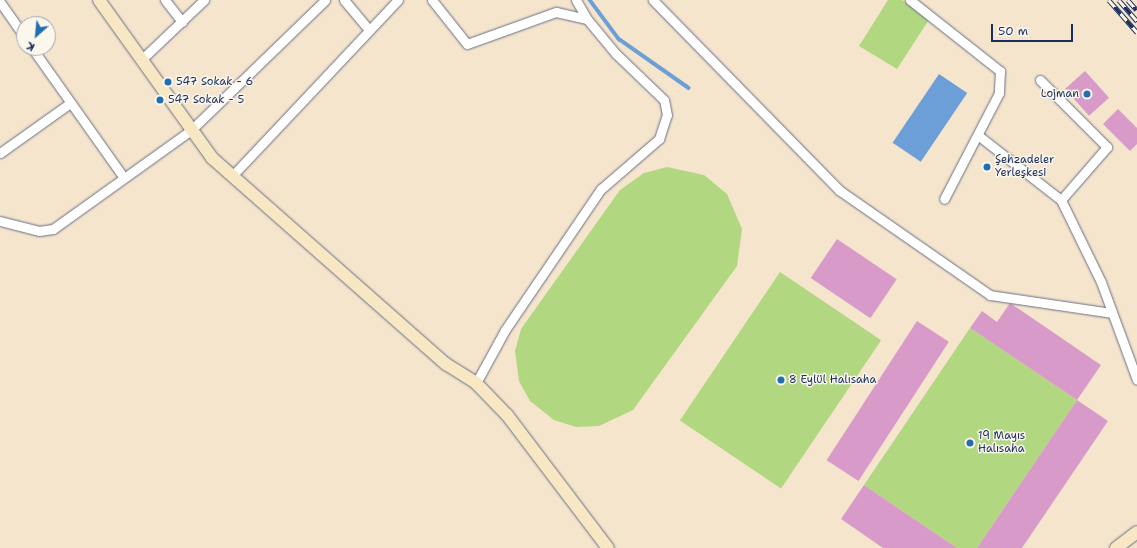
<!DOCTYPE html>
<html>
<head>
<meta charset="utf-8">
<style>
  body { margin:0 }
  #map { position:relative; width:1137px; height:548px; overflow:hidden; background:#f6e5cd; font-family:"Shantell Sans",sans-serif }
  div>[style] { position:absolute }
  .green>* { inset:0; background:#b1d781; transform-origin:0 0 }
  .water>* { inset:0; background:#6c9ed7; transform-origin:0 0 }
  .stream>* { height:3.5px; margin:-1.75px; padding:0 1.75px; transform-origin:1.75px; border-radius:1.75px; background:#6c9ed7 }
  .building>* { inset:0; background:#d89bc9; transform-origin:0 0 }
  .roads { filter:drop-shadow(0 0 1px #686f85) drop-shadow(0 0 1px #686f85) }
  .street>* { height:9px; margin:-4.5px; padding:0 4.5px; transform-origin:4.5px; border-radius:4.5px; background:#fff }
  .secondary>* { height:12px; margin:-6px; padding:0 6px; transform-origin:6px; border-radius:6px; background:#f7e8c3 }
  .rail>* { height:4.5px; margin-top:-2.25px; transform-origin:0; background:repeating-linear-gradient(90deg,#fbf7ec 0 9px,#1b2f5e 0 18px); box-sizing:border-box; border-block:1px solid #1b2f5e }
  .dots>* { width:11px; height:11px; translate:-50% -50%; box-sizing:border-box; border:2px solid #fbf7ec; border-radius:50% }
  span { translate:-50% -50%; white-space:nowrap; text-align:center; line-height:1.15; -webkit-text-stroke:3px #fbf7ec; paint-order:stroke }
  .poi-label { font-size:11px; color:#1b2f5e }
  .left { translate:0 -50%; text-align:left }
  .right { translate:-100% -50%; text-align:right }
  .north { position:absolute; left:16px; top:16px; width:40px; height:40px; box-sizing:border-box; background:#fbf7ec; border:1px solid #a1a7b3; border-radius:50%; rotate:207deg; font-size:11px; font-weight:700; line-height:16px; text-align:center; color:#1b2f5e }
  .north::after { content:''; display:block; margin:auto; width:14px; height:18px; background:#1f6fb2; clip-path:polygon(50% 0,100% 100%,50% 72%,0 100%) }
  .scale { position:absolute; left:991px; top:24px; width:82px; height:18px; box-sizing:border-box; border:2px solid #1b2f5e; border-top:0; padding-left:5px; font-size:12px; line-height:14px; white-space:nowrap; color:#1b2f5e; -webkit-text-stroke:3px #fbf7ec; paint-order:stroke }
</style>
</head>
<body>
<div id="map">
  <div class="green">
    <i style="clip-path:polygon(888px 0,902px 0,930px 18px,897px 69px,859px 46px)"></i>
    <i style="clip-path:polygon(667px 167px,704px 175px,727px 194px,742px 229px,737px 266px,633px 410px,599px 426px,576px 427px,554px 420px,530px 401px,519px 381px,515px 351px,521px 329px,620px 190px,644px 173px)"></i>
    <i style="left:780px;top:272px;width:122px;height:179px;rotate:34deg"></i>
    <i style="clip-path:polygon(970px 328px,1077px 400px,977px 548px,957px 548px,864px 485px)"></i>
  </div>
  <div class="water">
    <i style="left:939px;top:74px;width:34px;height:83px;rotate:34deg"></i>
  </div>
  <div class="stream">
    <i style="left:590px;top:0;width:49px;rotate:53.4deg"></i>
    <i style="left:619px;top:39px;width:85px;rotate:35deg"></i>
  </div>
  <div class="building">
    <i style="left:1085px;top:71px;width:36px;height:27px;rotate:48deg"></i>
    <i style="clip-path:polygon(1118px 109px,1137px 128px,1137px 144px,1130px 151px,1103px 124px)"></i>
    <i style="left:837px;top:239px;width:72px;height:47px;rotate:34deg"></i>
    <i style="clip-path:polygon(1010px 303px,1101px 365px,1077px 400px,970px 328px,982px 311px,997px 322px)"></i>
    <i style="left:917px;top:321px;width:38px;height:166px;rotate:33deg"></i>
    <i style="clip-path:polygon(1077px 400px,1108px 421px,1022px 548px,977px 548px)"></i>
    <i style="clip-path:polygon(864px 485px,957px 548px,883px 548px,841px 519px)"></i>
  </div>
  <div class="roads">
    <div class="street">
      <i style="left:165px;top:0;width:28px;rotate:52deg"></i>
      <i style="left:344px;top:0;width:39px;rotate:50deg"></i>
      <i style="left:432px;top:0;width:56px;rotate:51.5deg"></i>
      <i style="left:467px;top:44px;width:95px;rotate:-19.8deg"></i>
      <i style="left:556px;top:12px;width:32px;rotate:13deg"></i>
      <i style="left:653px;top:0;width:266px;rotate:45.6deg"></i>
      <i style="left:839px;top:190px;width:184px;rotate:34.8deg"></i>
      <i style="left:990px;top:295px;width:123px;rotate:8.4deg"></i>
      <i style="left:910px;top:0;width:115px;rotate:38.3deg"></i>
      <i style="left:1000px;top:71px;width:22px;rotate:93deg"></i>
      <i style="left:999px;top:93px;width:119px;rotate:117.4deg"></i>
      <i style="left:0;top:2px;width:42px;rotate:54.8deg"></i>
      <i style="left:32px;top:48px;width:159px;rotate:54.7deg"></i>
      <i style="left:142px;top:59px;width:86px;rotate:-43.6deg"></i>
      <i style="left:1040px;top:80px;width:95px;rotate:45deg"></i>
      <i style="left:1107px;top:147px;width:70px;rotate:131deg"></i>
      <i style="left:979px;top:136px;width:104px;rotate:38deg"></i>
      <i style="left:1061px;top:200px;width:91px;rotate:64deg"></i>
      <i style="left:1101px;top:282px;width:104px;rotate:69.8deg"></i>
      <i style="left:0;top:153px;width:86px;rotate:-35.5deg"></i>
      <i style="left:232px;top:176px;width:242px;rotate:-46.7deg"></i>
      <i style="left:0;top:221px;width:40px;rotate:14.4deg"></i>
      <i style="left:39px;top:231px;width:14px;rotate:-8deg"></i>
      <i style="left:53px;top:229px;width:168px;rotate:-35.6deg"></i>
      <i style="left:190px;top:131px;width:188px;rotate:-44.1deg"></i>
      <i style="left:476px;top:383px;width:60px;rotate:-61.3deg"></i>
      <i style="left:505px;top:330px;width:171px;rotate:-55.8deg"></i>
      <i style="left:601px;top:189px;width:77px;rotate:-40.8deg"></i>
      <i style="left:659px;top:139px;width:25px;rotate:-72deg"></i>
      <i style="left:667px;top:115px;width:15px;rotate:-101deg"></i>
      <i style="left:664px;top:100px;width:66px;rotate:-136.2deg"></i>
      <i style="left:616px;top:54px;width:45px;rotate:-129.6deg"></i>
      <i style="left:587px;top:19px;width:22px;rotate:-120deg"></i>
    </div>
    <div class="secondary">
      <i style="left:99px;top:0;width:194px;rotate:54.4deg"></i>
      <i style="left:212px;top:158px;width:312px;rotate:41.4deg"></i>
      <i style="left:446px;top:364px;width:36px;rotate:32deg"></i>
      <i style="left:476px;top:383px;width:45px;rotate:45.9deg"></i>
      <i style="left:507px;top:415px;width:167px;rotate:52.8deg"></i>
      <i style="left:1116px;top:548px;width:26px;rotate:-37deg"></i>
    </div>
  </div>
  <div class="rail">
    <i style="left:1109px;top:0;width:43px;rotate:48.8deg"></i>
    <i style="left:1119px;top:0;width:28px;rotate:49deg"></i>
    <i style="left:1128px;top:0;width:13px;rotate:48deg"></i>
  </div>
  <div class="dots">
    <i style="left:168px;top:82px;background:#1f6fb2"></i>
    <i style="left:1087px;top:94px;background:#1f6fb2"></i>
    <i style="left:160px;top:100px;background:#1f6fb2"></i>
    <i style="left:987px;top:167px;background:#1f6fb2"></i>
    <i style="left:781px;top:380px;background:#1f6fb2"></i>
    <i style="left:970px;top:443px;background:#1f6fb2"></i>
  </div>
  <div class="poi-label">
    <span class="left" style="left:176px;top:82px">547 Sokak - 6</span>
    <span class="right" style="left:1079px;top:94px">Lojman</span>
    <span class="left" style="left:168px;top:100px">547 Sokak - 5</span>
    <span class="left" style="left:995px;top:167px">Şehzadeler<br>Yerleşkesi</span>
    <span class="left" style="left:789px;top:380px">8 Eylül Halısaha</span>
    <span class="left" style="left:978px;top:443px">19 Mayıs<br>Halısaha</span>
  </div>
  <div class="north">K</div>
  <div class="scale">50 m</div>
</div>
</body>
</html>
